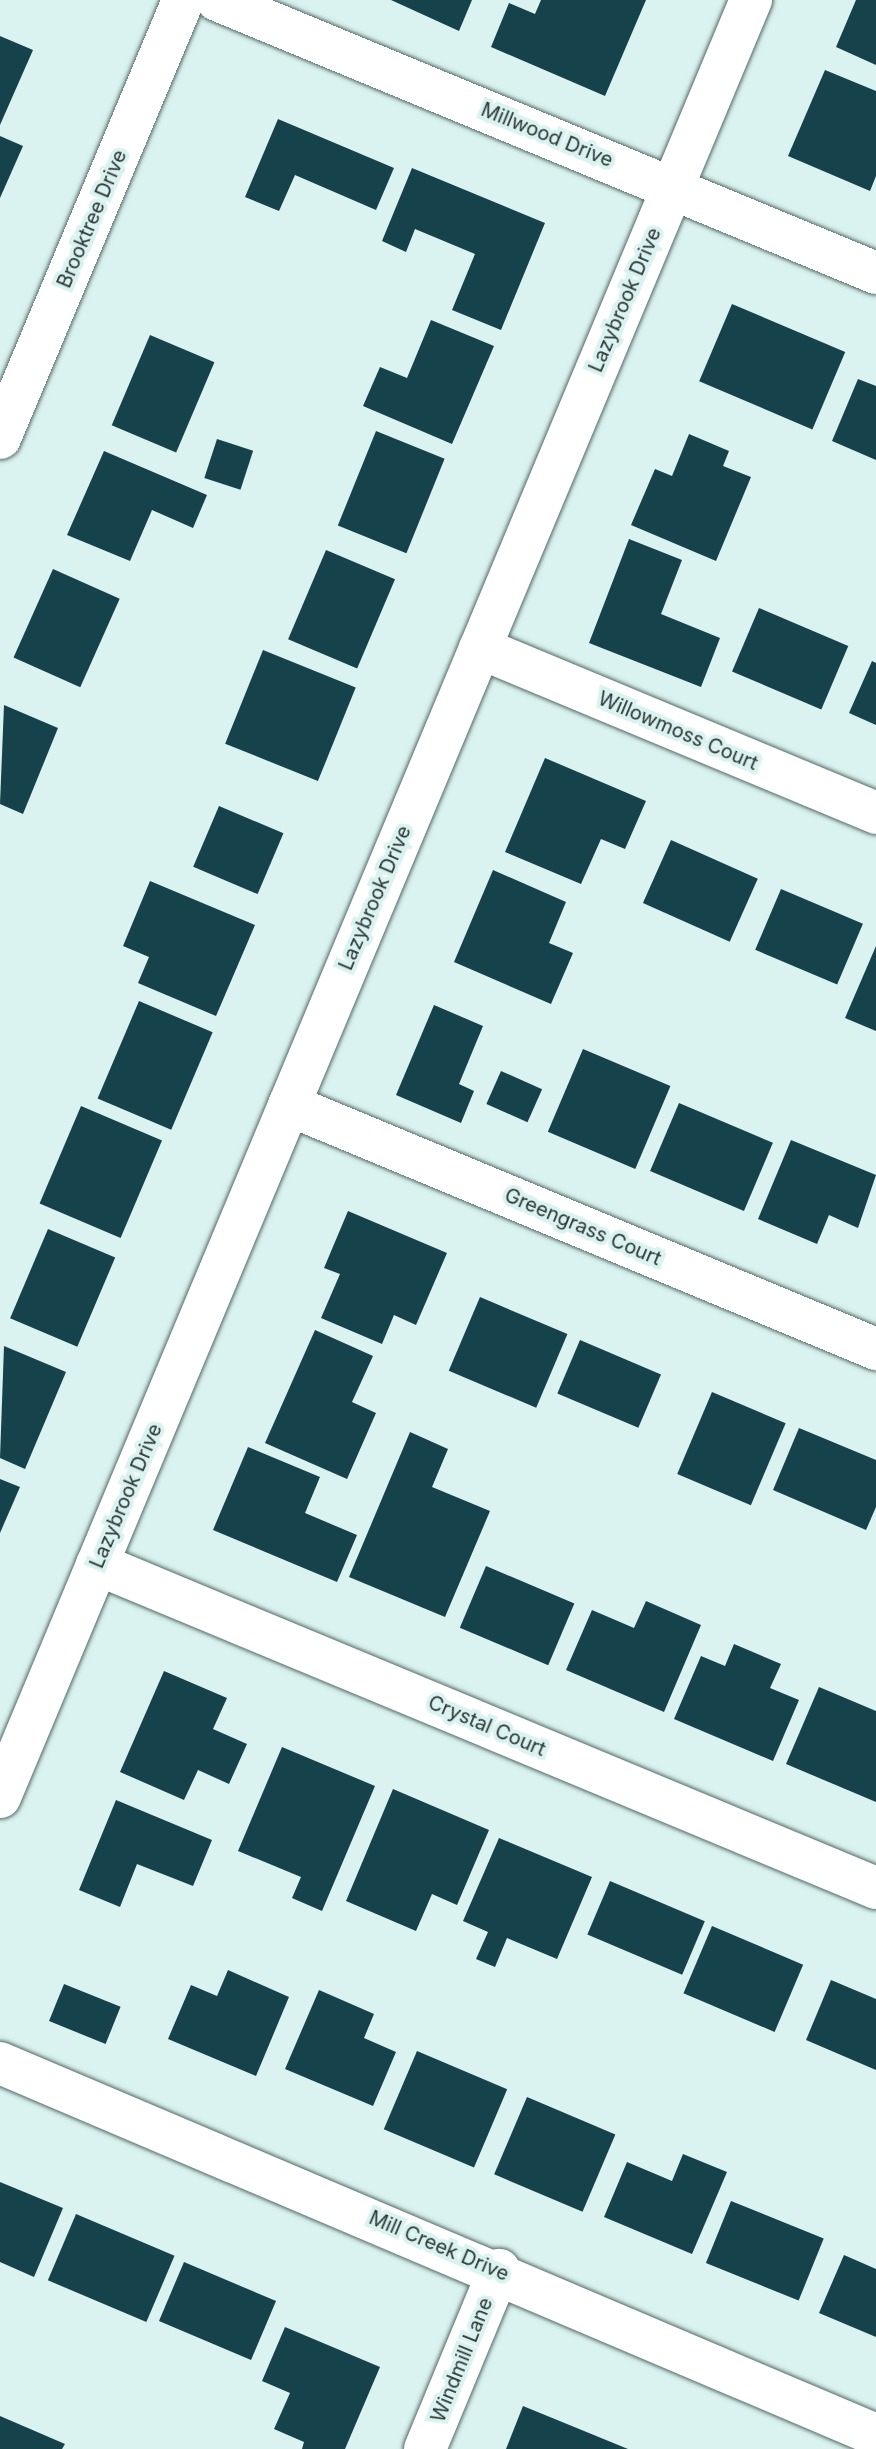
<!DOCTYPE html>
<html>
<head>
<meta charset="utf-8">
<style>
  body { margin:0 }
  #map { position:relative; width:876px; height:2449px; overflow:hidden; background:#daf3f0; font-family:Inter,sans-serif }
  div>[style] { position:absolute }
  .building>* { inset:0; background:#16424c; transform-origin:0 0 }
  .roads { filter:drop-shadow(0 0 2px #536966) drop-shadow(0 0 2px #536966) }
  .minor>* { height:42px; margin:-21px; padding:0 21px; transform-origin:21px; border-radius:21px; background:#fff }
  span { translate:-50% -50%; white-space:nowrap; text-align:center; line-height:1.15; -webkit-text-stroke:8px #daf3f0; paint-order:stroke }
  .street-label { font-size:20px; color:#2c3635 }
</style>
</head>
<body>
<div id="map">
  <div class="building">
    <i style="clip-path:polygon(391px 0,472px 0,459px 31px)"></i>
    <i style="clip-path:polygon(541px 0,646px 0,605px 96px,491px 47px,509px 3px,535px 14px)"></i>
    <i style="clip-path:polygon(856px 0,876px 0,876px 65px,836px 47px)"></i>
    <i style="clip-path:polygon(0 36px,33px 50px,0 125px)"></i>
    <i style="clip-path:polygon(825px 70px,876px 91px,876px 176px,870px 191px,788px 156px)"></i>
    <i style="clip-path:polygon(278px 119px,394px 168px,376px 210px,295px 175px,279px 211px,245px 197px)"></i>
    <i style="clip-path:polygon(0 136px,23px 146px,0 198px)"></i>
    <i style="clip-path:polygon(412px 168px,545px 223px,501px 330px,452px 310px,475px 254px,415px 229px,406px 252px,382px 241px)"></i>
    <i style="left:732px;top:304px;width:123px;height:84px;rotate:23deg"></i>
    <i style="clip-path:polygon(431px 320px,494px 346px,452px 444px,363px 406px,380px 367px,407px 378px)"></i>
    <i style="left:150px;top:335px;width:70px;height:98px;rotate:23deg"></i>
    <i style="clip-path:polygon(858px 379px,876px 386px,876px 460px,832px 441px)"></i>
    <i style="left:376px;top:431px;width:74px;height:102px;rotate:22deg"></i>
    <i style="clip-path:polygon(689px 434px,729px 451px,723px 466px,751px 477px,716px 561px,631px 525px,655px 469px,672px 476px)"></i>
    <i style="left:217px;top:439px;width:38px;height:41px;rotate:18deg"></i>
    <i style="clip-path:polygon(104px 451px,207px 495px,193px 528px,152px 510px,130px 561px,67px 535px)"></i>
    <i style="clip-path:polygon(629px 539px,682px 560px,661px 614px,720px 638px,701px 687px,589px 643px)"></i>
    <i style="left:326px;top:550px;width:75px;height:97px;rotate:23deg"></i>
    <i style="left:53px;top:569px;width:73px;height:97px;rotate:24deg"></i>
    <i style="left:759px;top:608px;width:97px;height:69px;rotate:23deg"></i>
    <i style="left:263px;top:650px;width:100px;height:101px;rotate:22deg"></i>
    <i style="clip-path:polygon(872px 661px,876px 663px,876px 725px,849px 713px)"></i>
    <i style="clip-path:polygon(4px 705px,58px 728px,23px 814px,0 804px)"></i>
    <i style="clip-path:polygon(545px 758px,646px 801px,625px 849px,601px 839px,581px 884px,505px 852px)"></i>
    <i style="left:219px;top:806px;width:70px;height:66px;rotate:23deg"></i>
    <i style="left:671px;top:840px;width:95px;height:69px;rotate:24deg"></i>
    <i style="clip-path:polygon(493px 870px,566px 902px,549px 943px,573px 953px,551px 1004px,454px 962px)"></i>
    <i style="clip-path:polygon(150px 881px,255px 925px,216px 1016px,138px 983px,149px 957px,123px 946px)"></i>
    <i style="left:781px;top:889px;width:89px;height:66px;rotate:23deg"></i>
    <i style="clip-path:polygon(876px 946px,876px 1031px,845px 1018px)"></i>
    <i style="left:139px;top:1001px;width:80px;height:106px;rotate:23deg"></i>
    <i style="clip-path:polygon(434px 1005px,483px 1026px,459px 1084px,474px 1091px,461px 1123px,396px 1095px)"></i>
    <i style="left:583px;top:1049px;width:95px;height:90px;rotate:23deg"></i>
    <i style="left:501px;top:1071px;width:45px;height:36px;rotate:24deg"></i>
    <i style="left:679px;top:1103px;width:102px;height:74px;rotate:23deg"></i>
    <i style="left:81px;top:1106px;width:88px;height:106px;rotate:23deg"></i>
    <i style="clip-path:polygon(791px 1140px,876px 1175px,858px 1228px,829px 1215px,817px 1244px,758px 1219px)"></i>
    <i style="clip-path:polygon(348px 1211px,447px 1253px,416px 1325px,394px 1315px,382px 1344px,321px 1318px,340px 1274px,324px 1268px)"></i>
    <i style="left:48px;top:1229px;width:73px;height:97px;rotate:23deg"></i>
    <i style="left:480px;top:1297px;width:95px;height:80px;rotate:23deg"></i>
    <i style="clip-path:polygon(315px 1330px,373px 1356px,352px 1402px,376px 1413px,347px 1479px,265px 1443px)"></i>
    <i style="left:580px;top:1340px;width:88px;height:58px;rotate:23deg"></i>
    <i style="clip-path:polygon(4px 1346px,66px 1372px,25px 1469px,0 1458px)"></i>
    <i style="left:712px;top:1392px;width:80px;height:89px;rotate:23deg"></i>
    <i style="clip-path:polygon(799px 1428px,876px 1460px,876px 1507px,866px 1530px,773px 1490px)"></i>
    <i style="clip-path:polygon(410px 1432px,448px 1449px,432px 1487px,490px 1511px,445px 1617px,349px 1577px)"></i>
    <i style="clip-path:polygon(248px 1447px,320px 1477px,305px 1513px,357px 1535px,337px 1582px,213px 1530px)"></i>
    <i style="clip-path:polygon(0 1479px,20px 1487px,0 1533px)"></i>
    <i style="left:486px;top:1566px;width:96px;height:67px;rotate:23deg"></i>
    <i style="clip-path:polygon(646px 1601px,701px 1625px,664px 1712px,566px 1670px,592px 1610px,634px 1628px)"></i>
    <i style="clip-path:polygon(734px 1644px,781px 1664px,770px 1688px,799px 1700px,773px 1761px,674px 1719px,701px 1656px,725px 1666px)"></i>
    <i style="clip-path:polygon(164px 1671px,227px 1698px,213px 1729px,247px 1744px,229px 1784px,198px 1770px,184px 1800px,120px 1772px)"></i>
    <i style="clip-path:polygon(819px 1687px,876px 1711px,876px 1802px,786px 1764px)"></i>
    <i style="clip-path:polygon(282px 1747px,375px 1786px,322px 1911px,292px 1898px,301px 1877px,238px 1851px)"></i>
    <i style="clip-path:polygon(393px 1789px,489px 1830px,457px 1905px,432px 1894px,416px 1931px,346px 1901px)"></i>
    <i style="clip-path:polygon(116px 1800px,212px 1840px,193px 1886px,137px 1864px,120px 1907px,79px 1890px)"></i>
    <i style="clip-path:polygon(499px 1838px,592px 1877px,557px 1959px,507px 1938px,495px 1967px,476px 1959px,488px 1932px,463px 1921px)"></i>
    <i style="left:610px;top:1881px;width:103px;height:58px;rotate:23deg"></i>
    <i style="left:712px;top:1926px;width:99px;height:73px;rotate:23deg"></i>
    <i style="clip-path:polygon(228px 1970px,289px 1997px,256px 2076px,168px 2039px,191px 1985px,217px 1996px)"></i>
    <i style="clip-path:polygon(831px 1980px,876px 1999px,876px 2070px,806px 2040px)"></i>
    <i style="left:64px;top:1984px;width:61px;height:40px;rotate:22deg"></i>
    <i style="clip-path:polygon(319px 1990px,374px 2014px,364px 2038px,396px 2052px,373px 2106px,285px 2069px)"></i>
    <i style="left:417px;top:2051px;width:98px;height:85px;rotate:23deg"></i>
    <i style="left:527px;top:2097px;width:96px;height:84px;rotate:23deg"></i>
    <i style="clip-path:polygon(683px 2154px,727px 2172px,692px 2254px,604px 2217px,627px 2162px,672px 2181px)"></i>
    <i style="clip-path:polygon(0 2182px,63px 2208px,34px 2277px,0 2262px)"></i>
    <i style="left:731px;top:2201px;width:100px;height:67px;rotate:22deg"></i>
    <i style="left:76px;top:2214px;width:107px;height:72px;rotate:23deg"></i>
    <i style="clip-path:polygon(844px 2255px,876px 2269px,876px 2337px,819px 2313px)"></i>
    <i style="left:184px;top:2262px;width:100px;height:64px;rotate:23deg"></i>
    <i style="clip-path:polygon(285px 2327px,380px 2367px,345px 2449px,302px 2449px,304px 2442px,274px 2429px,290px 2393px,262px 2381px)"></i>
    <i style="clip-path:polygon(523px 2406px,628px 2449px,506px 2449px)"></i>
    <i style="clip-path:polygon(0 2416px,65px 2444px,62px 2449px,0 2449px)"></i>
  </div>
  <div class="roads">
    <div class="minor">
      <i style="left:217px;top:0;width:713px;rotate:22.5deg"></i>
      <i style="left:0;top:438px;width:475px;rotate:-67.3deg"></i>
      <i style="left:480px;top:648px;width:429px;rotate:22.6deg"></i>
      <i style="left:289px;top:1105px;width:636px;rotate:22.57deg"></i>
      <i style="left:97px;top:1564px;width:844px;rotate:22.58deg"></i>
      <i style="left:0;top:1797px;width:1948px;rotate:-67.32deg"></i>
      <i style="left:0;top:2063px;width:952px;rotate:23.01deg"></i>
      <i style="left:425px;top:2449px;width:194px;rotate:-67.5deg"></i>
    </div>
  </div>
  <div class="street-label">
    <span style="left:547px;top:135px;rotate:22deg">Millwood Drive</span>
    <span style="left:92px;top:219px;rotate:-67deg">Brooktree Drive</span>
    <span style="left:625px;top:300px;rotate:-67deg">Lazybrook Drive</span>
    <span style="left:678px;top:731px;rotate:23deg">Willowmoss Court</span>
    <span style="left:375px;top:898px;rotate:-67deg">Lazybrook Drive</span>
    <span style="left:583px;top:1227px;rotate:23deg">Greengrass Court</span>
    <span style="left:126px;top:1496px;rotate:-67deg">Lazybrook Drive</span>
    <span style="left:487px;top:1726px;rotate:23deg">Crystal Court</span>
    <span style="left:439px;top:2246px;rotate:23deg">Mill Creek Drive</span>
    <span style="left:462px;top:2360px;rotate:-68deg">Windmill Lane</span>
  </div>
</div>
</body>
</html>
